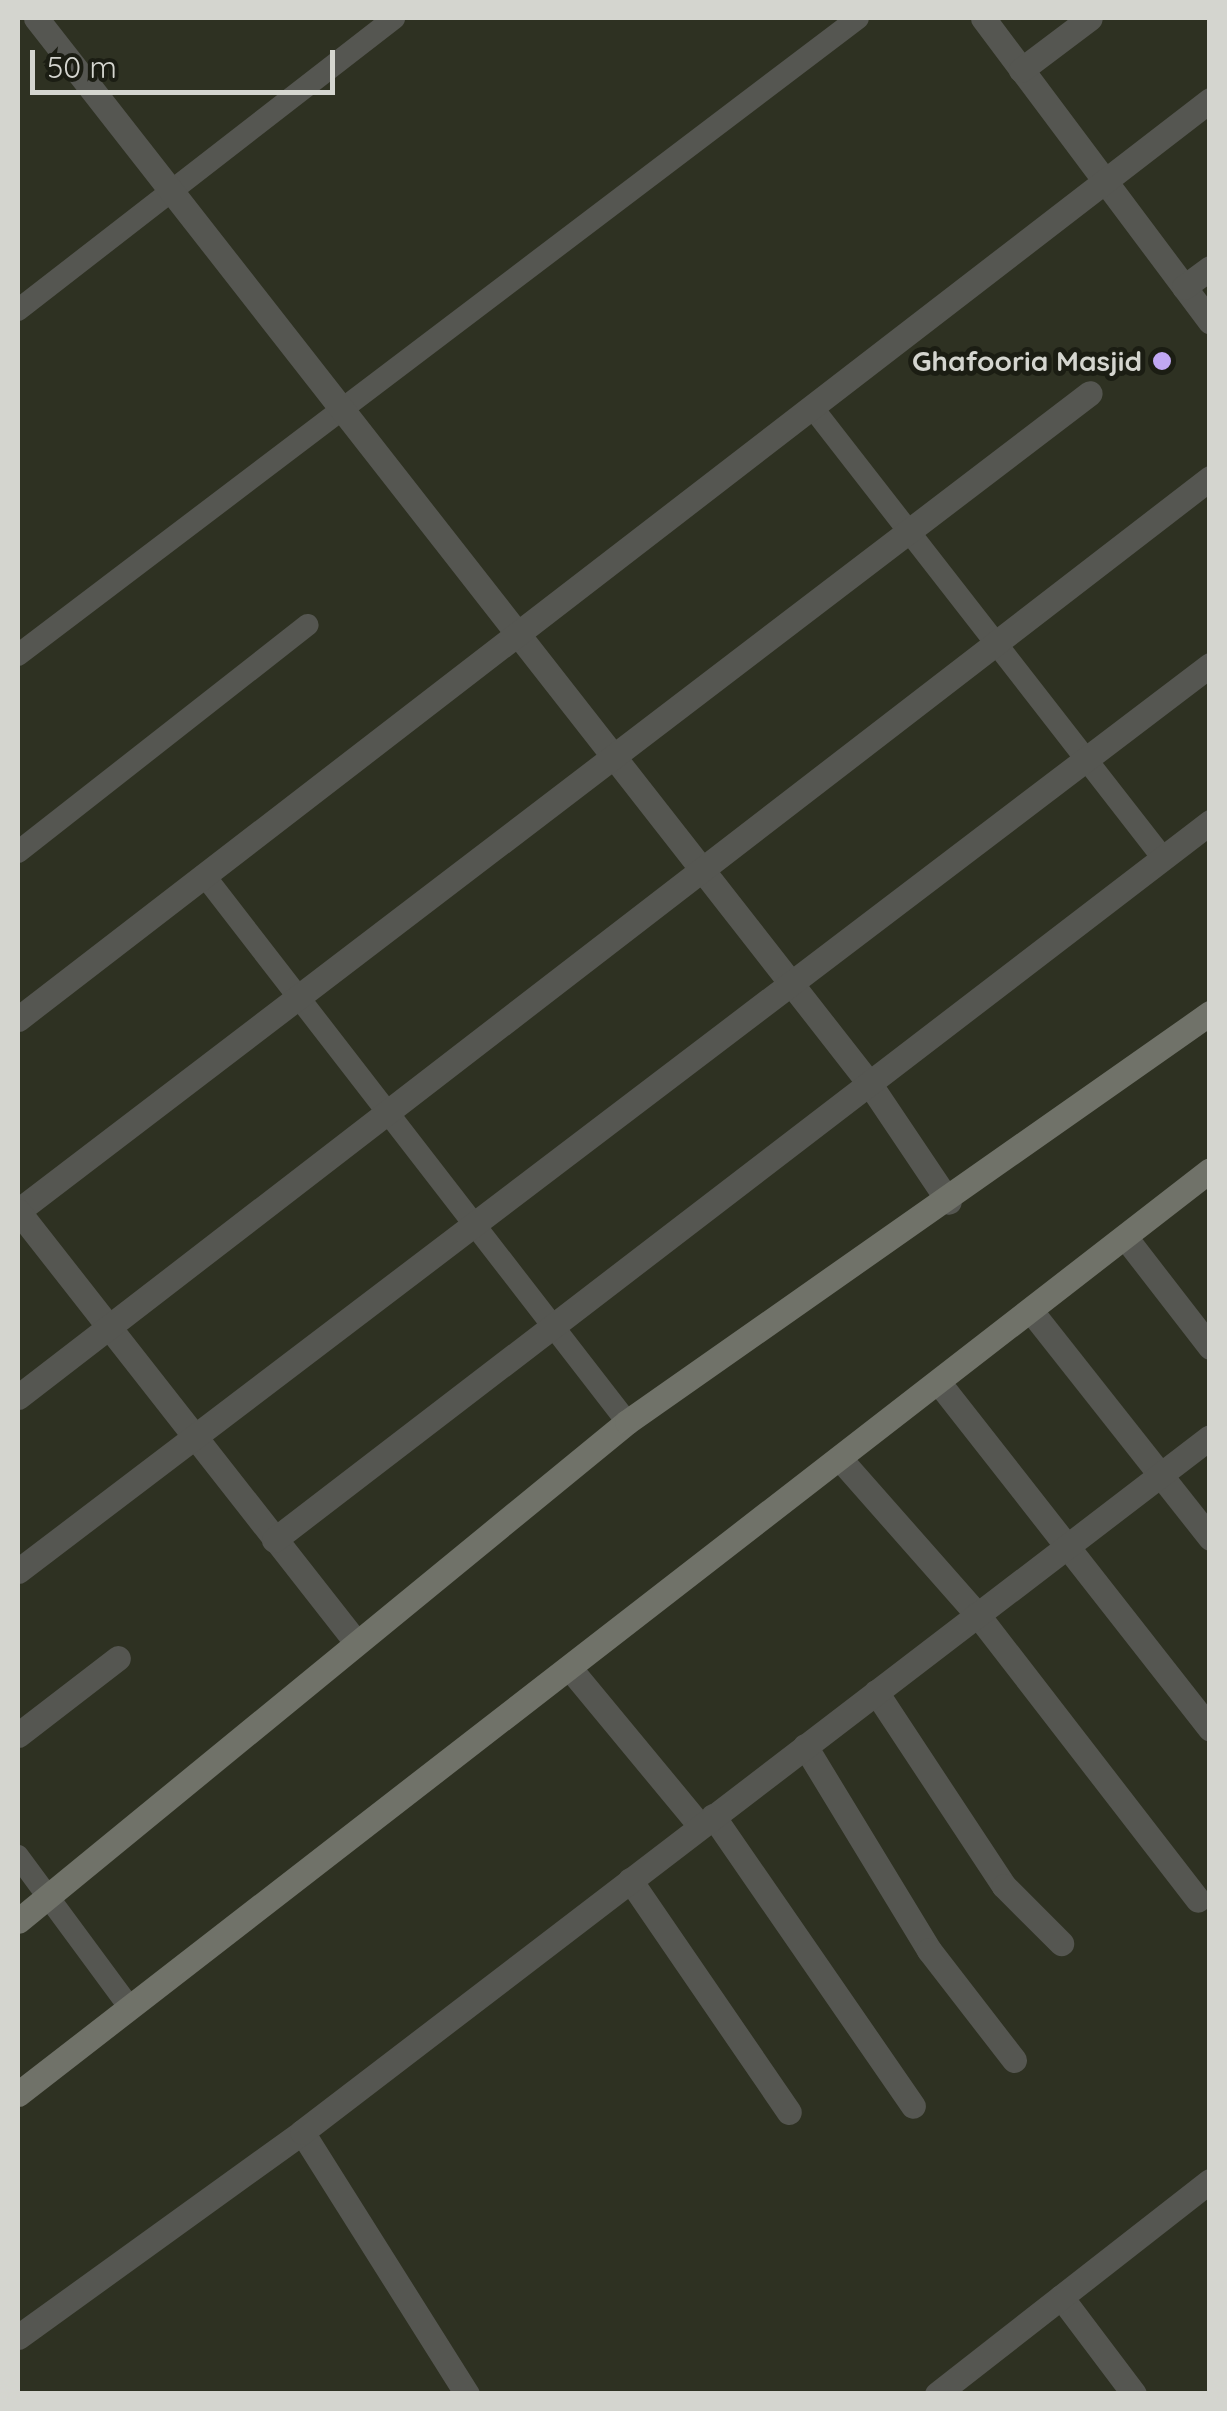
<!DOCTYPE html>
<html>
<head>
<meta charset="utf-8">
<style>
  body { margin:0 }
  #map { position:relative; width:1227px; height:2411px; overflow:hidden; background:#24271c; font-family:Quicksand,sans-serif }
  div>[style] { position:absolute }
  .built>* { inset:0; background:#2e3122; transform-origin:0 0 }
  .lane>* { height:22px; margin:-11px; padding:0 11px; transform-origin:11px; border-radius:11px; background:#555651 }
  .street>* { height:25px; margin:-12.5px; padding:0 12.5px; transform-origin:12.5px; border-radius:12.5px; background:#555651 }
  .secondary>* { height:25px; margin:-12.5px; padding:0 12.5px; transform-origin:12.5px; border-radius:12.5px; background:#707269 }
  .dots>* { width:28px; height:28px; translate:-50% -50%; box-sizing:border-box; border:5px solid #1b1d13; border-radius:50% }
  span { translate:-50% -50%; white-space:nowrap; text-align:center; line-height:1.15; -webkit-text-stroke:10px #1b1d13; paint-order:stroke }
  .poi-label { font-size:28px; color:#d4d5cf; font-weight:700 }
  .right { translate:-100% -50%; text-align:right }
  .frame { position:absolute; inset:0; border:20px solid #d4d5cf; pointer-events:none }
  .scale { position:absolute; left:30px; top:50px; width:305px; height:45px; box-sizing:border-box; border:5px solid #d4d5cf; border-top:0; padding-left:12px; font-size:30px; line-height:35px; white-space:nowrap; color:#d4d5cf; -webkit-text-stroke:8px #1b1d13; paint-order:stroke }
</style>
</head>
<body>
<div id="map">
  <div class="built">
    <i style="left:18px;top:18px;width:1191px;height:2375px"></i>
  </div>
  <div class="lane">
    <i style="left:18px;top:310px;width:476px;rotate:-37.8deg"></i>
    <i style="left:812px;top:407px;width:571px;rotate:52.11deg"></i>
    <i style="left:18px;top:655px;width:1054px;rotate:-37.17deg"></i>
    <i style="left:18px;top:852px;width:368px;rotate:-38.1deg"></i>
    <i style="left:204px;top:875px;width:691px;rotate:52.28deg"></i>
    <i style="left:18px;top:1856px;width:189px;rotate:53.6deg"></i>
  </div>
  <div class="street">
    <i style="left:36px;top:18px;width:1352px;rotate:51.97deg"></i>
    <i style="left:869px;top:1083px;width:143px;rotate:56.1deg"></i>
    <i style="left:983px;top:18px;width:379px;rotate:53.2deg"></i>
    <i style="left:1021px;top:70px;width:86px;rotate:-37deg"></i>
    <i style="left:1184px;top:287px;width:32px;rotate:-36deg"></i>
    <i style="left:18px;top:1019px;width:1505px;rotate:-37.63deg"></i>
    <i style="left:18px;top:1211px;width:1348px;rotate:-37.35deg"></i>
    <i style="left:18px;top:1211px;width:548px;rotate:51.9deg"></i>
    <i style="left:1125px;top:1237px;width:139px;rotate:52.3deg"></i>
    <i style="left:1031px;top:1311px;width:289px;rotate:51.7deg"></i>
    <i style="left:939px;top:1383px;width:439px;rotate:51.9deg"></i>
    <i style="left:18px;top:1397px;width:1505px;rotate:-37.63deg"></i>
    <i style="left:841px;top:1460px;width:205px;rotate:48.6deg"></i>
    <i style="left:977px;top:1614px;width:361px;rotate:52.3deg"></i>
    <i style="left:274px;top:1540px;width:1180px;rotate:-37.49deg"></i>
    <i style="left:18px;top:1571px;width:1497px;rotate:-37.24deg"></i>
    <i style="left:572px;top:1671px;width:201px;rotate:50.4deg"></i>
    <i style="left:876px;top:1692px;width:232px;rotate:56.6deg"></i>
    <i style="left:1004px;top:1886px;width:81px;rotate:45deg"></i>
    <i style="left:18px;top:1735px;width:126px;rotate:-37.6deg"></i>
    <i style="left:805px;top:1746px;width:239px;rotate:58.7deg"></i>
    <i style="left:929px;top:1950px;width:139px;rotate:52.3deg"></i>
    <i style="left:713px;top:1816px;width:352px;rotate:55.4deg"></i>
    <i style="left:630px;top:1880px;width:281px;rotate:55.6deg"></i>
    <i style="left:302px;top:2132px;width:310px;rotate:57.8deg"></i>
    <i style="left:1061px;top:2297px;width:121px;rotate:53deg"></i>
    <i style="left:18px;top:2337px;width:350px;rotate:-35.8deg"></i>
    <i style="left:302px;top:2132px;width:1143px;rotate:-37.43deg"></i>
    <i style="left:937px;top:2394px;width:346px;rotate:-38deg"></i>
  </div>
  <div class="secondary">
    <i style="left:18px;top:1921px;width:787px;rotate:-39.33deg"></i>
    <i style="left:627px;top:1422px;width:712px;rotate:-35.05deg"></i>
    <i style="left:18px;top:2094px;width:1508px;rotate:-37.78deg"></i>
  </div>
  <div class="dots">
    <i style="left:1162px;top:361px;background:#c1a8f3"></i>
  </div>
  <div class="poi-label">
    <span class="right" style="left:1142px;top:361px">Ghafooria Masjid</span>
  </div>
  <div class="frame"></div>
  <div class="scale">50 m</div>
</div>
</body>
</html>
